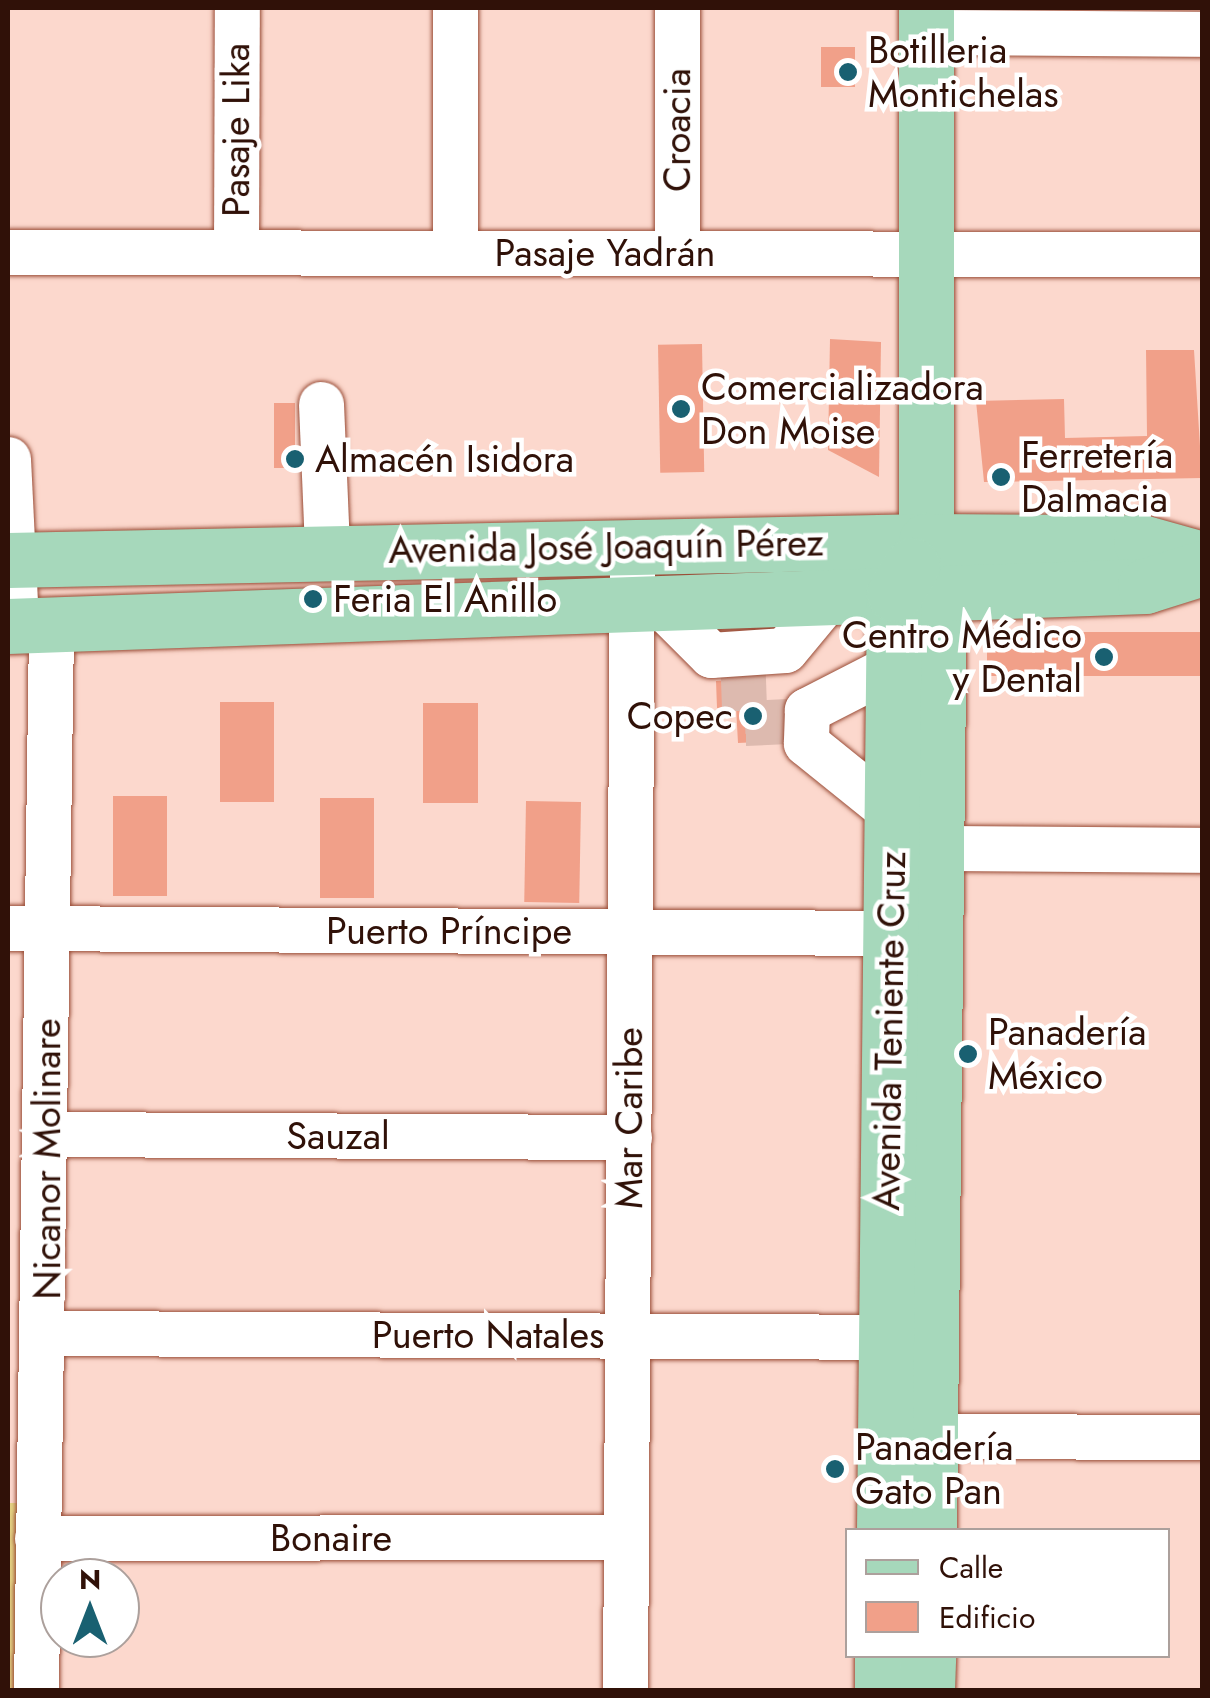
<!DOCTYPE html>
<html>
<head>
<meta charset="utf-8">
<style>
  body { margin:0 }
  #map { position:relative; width:1210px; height:1698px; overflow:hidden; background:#fcd8cd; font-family:Jost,sans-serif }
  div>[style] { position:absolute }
  .green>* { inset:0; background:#e4d283; transform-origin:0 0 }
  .building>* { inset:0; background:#f1a089; transform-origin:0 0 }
  .minor-tunnel>* { height:45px; margin-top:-22.5px; transform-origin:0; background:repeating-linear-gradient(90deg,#ddbaaf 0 45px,transparent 0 67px) }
  .roads { filter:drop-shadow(0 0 2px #9a4d37) drop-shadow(0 0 2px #9a4d37) }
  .minor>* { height:45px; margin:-22.5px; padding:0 22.5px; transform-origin:22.5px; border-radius:22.5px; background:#fff }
  .major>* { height:55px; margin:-27.5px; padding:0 27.5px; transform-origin:27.5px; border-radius:27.5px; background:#a6d8bb }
  .dots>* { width:28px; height:28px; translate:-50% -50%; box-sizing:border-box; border:5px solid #fff; border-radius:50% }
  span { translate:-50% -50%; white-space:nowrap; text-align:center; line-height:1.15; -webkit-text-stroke:9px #fff; paint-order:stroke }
  .poi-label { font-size:38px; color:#301108 }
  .left { translate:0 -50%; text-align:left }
  .right { translate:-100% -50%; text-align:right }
  .street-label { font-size:38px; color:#301108 }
  .frame { position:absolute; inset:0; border:10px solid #301108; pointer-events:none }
  .legend { position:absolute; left:845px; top:1528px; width:325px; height:130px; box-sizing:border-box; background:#fff; border:2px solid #aca09c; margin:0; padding:12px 18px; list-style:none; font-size:30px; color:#301108 }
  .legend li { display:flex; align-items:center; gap:20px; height:50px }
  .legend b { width:50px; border:2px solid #aca09c }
  .north { position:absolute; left:40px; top:1558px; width:100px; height:100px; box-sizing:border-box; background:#fff; border:2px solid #aca09c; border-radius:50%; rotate:0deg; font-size:28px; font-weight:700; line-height:40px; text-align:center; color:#301108 }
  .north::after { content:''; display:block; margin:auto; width:35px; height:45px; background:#196071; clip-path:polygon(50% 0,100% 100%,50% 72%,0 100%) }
</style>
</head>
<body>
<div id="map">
  <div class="green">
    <i style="left:8px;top:1503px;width:9px;height:187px"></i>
  </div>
  <div class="building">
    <i style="left:821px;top:47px;width:34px;height:40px"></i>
    <i style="clip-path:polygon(830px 339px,881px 342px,879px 477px,828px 450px)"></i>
    <i style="left:702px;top:344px;width:128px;height:44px;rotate:89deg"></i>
    <i style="clip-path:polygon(1146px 350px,1194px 350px,1202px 478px,984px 482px,976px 401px,1064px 399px,1065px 438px,1147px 436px)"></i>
    <i style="left:274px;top:403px;width:21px;height:65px"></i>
    <i style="left:987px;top:632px;width:213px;height:44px"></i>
    <i style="clip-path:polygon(763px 678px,764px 701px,783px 701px,780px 741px,738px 743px,736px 707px,717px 708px,716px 681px)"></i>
    <i style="left:220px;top:702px;width:54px;height:100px"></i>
    <i style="left:423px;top:703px;width:55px;height:100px"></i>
    <i style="left:113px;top:796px;width:54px;height:100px"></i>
    <i style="left:320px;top:798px;width:54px;height:100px"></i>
    <i style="left:526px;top:801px;width:55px;height:101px;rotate:1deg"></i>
  </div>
  <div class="minor-tunnel">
    <i style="left:743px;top:665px;width:58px;rotate:88deg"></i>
    <i style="left:745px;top:723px;width:43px;rotate:-2.7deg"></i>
  </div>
  <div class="roads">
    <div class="minor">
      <i style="left:455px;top:8px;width:245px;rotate:90deg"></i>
      <i style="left:926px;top:32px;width:276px;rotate:0.4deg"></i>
      <i style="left:8px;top:252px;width:1194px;rotate:0.1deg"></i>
      <i style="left:236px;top:252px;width:244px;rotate:-89.8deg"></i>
      <i style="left:677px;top:253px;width:245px;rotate:-90deg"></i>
      <i style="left:321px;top:404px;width:146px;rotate:87.6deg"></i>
      <i style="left:8px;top:459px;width:166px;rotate:87.2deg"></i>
      <i style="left:658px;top:602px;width:75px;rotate:45deg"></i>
      <i style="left:711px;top:655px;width:74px;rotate:-3.9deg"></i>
      <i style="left:785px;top:650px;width:70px;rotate:-50.2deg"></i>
      <i style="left:893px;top:666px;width:97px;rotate:152.9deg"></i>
      <i style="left:807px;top:710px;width:33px;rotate:92deg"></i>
      <i style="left:806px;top:743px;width:167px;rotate:38.9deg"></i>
      <i style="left:936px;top:848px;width:266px;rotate:0.4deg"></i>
      <i style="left:8px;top:928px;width:882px;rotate:0.32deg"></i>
      <i style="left:48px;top:1134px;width:581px;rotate:0.3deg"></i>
      <i style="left:46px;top:1333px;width:873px;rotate:0.26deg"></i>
      <i style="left:930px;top:1436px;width:272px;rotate:0.2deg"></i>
      <i style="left:37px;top:1538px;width:589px;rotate:-0.1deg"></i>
      <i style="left:36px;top:1690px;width:1065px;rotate:-89.19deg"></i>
      <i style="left:625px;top:1690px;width:1145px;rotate:-89.65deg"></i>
    </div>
    <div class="major">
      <i style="left:926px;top:8px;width:533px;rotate:90deg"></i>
      <i style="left:926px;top:541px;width:48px;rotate:74.2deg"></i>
      <i style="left:939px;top:587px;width:943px;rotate:90.61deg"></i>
      <i style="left:8px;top:560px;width:918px;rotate:-1.19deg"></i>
      <i style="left:926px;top:541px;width:215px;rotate:0.3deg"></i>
      <i style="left:1141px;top:542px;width:63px;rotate:15.6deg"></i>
      <i style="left:8px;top:626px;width:1138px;rotate:-2.01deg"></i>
      <i style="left:1145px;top:586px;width:60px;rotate:-17.5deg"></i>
      <i style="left:884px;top:1530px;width:936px;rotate:-89.39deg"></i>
      <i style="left:894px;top:594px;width:34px;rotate:-58deg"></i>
      <i style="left:882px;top:1690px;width:34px;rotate:-90deg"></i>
      <i style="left:927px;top:1690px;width:34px;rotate:-88deg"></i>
    </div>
  </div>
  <div class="dots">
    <i style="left:848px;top:72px;background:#196071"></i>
    <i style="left:681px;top:409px;background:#196071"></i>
    <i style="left:295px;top:459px;background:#196071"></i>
    <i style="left:1001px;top:477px;background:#196071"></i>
    <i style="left:313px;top:599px;background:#196071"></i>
    <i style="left:1104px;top:657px;background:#196071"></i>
    <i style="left:753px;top:716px;background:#196071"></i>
    <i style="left:968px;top:1054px;background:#196071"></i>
    <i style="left:835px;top:1469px;background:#196071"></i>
  </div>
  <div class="poi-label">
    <span class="left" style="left:868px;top:72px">Botilleria<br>Montichelas</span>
    <span class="left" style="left:701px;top:409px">Comercializadora<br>Don Moise</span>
    <span class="left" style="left:1021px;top:477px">Ferretería<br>Dalmacia</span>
    <span class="left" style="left:315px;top:459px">Almacén Isidora</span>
    <span class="left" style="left:333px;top:599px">Feria El Anillo</span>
    <span class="right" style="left:1082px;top:657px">Centro Médico<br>y Dental</span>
    <span class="right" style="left:733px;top:716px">Copec</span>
    <span class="left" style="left:988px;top:1054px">Panadería<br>México</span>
    <span class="left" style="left:855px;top:1469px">Panadería<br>Gato Pan</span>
  </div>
  <div class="street-label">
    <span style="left:236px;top:130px;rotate:-90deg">Pasaje Lika</span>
    <span style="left:677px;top:130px;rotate:-90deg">Croacia</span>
    <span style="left:605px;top:253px">Pasaje Yadrán</span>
    <span style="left:606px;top:546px;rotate:-1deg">Avenida José Joaquín Pérez</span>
    <span style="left:449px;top:931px">Puerto Príncipe</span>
    <span style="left:889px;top:1031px;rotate:-89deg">Avenida Teniente Cruz</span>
    <span style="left:629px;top:1118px;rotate:-90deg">Mar Caribe</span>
    <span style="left:338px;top:1136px">Sauzal</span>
    <span style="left:47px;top:1159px;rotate:-90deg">Nicanor Molinare</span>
    <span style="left:488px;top:1335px">Puerto Natales</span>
    <span style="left:331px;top:1538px">Bonaire</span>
  </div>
  <div class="frame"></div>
  <ul class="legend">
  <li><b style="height:12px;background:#a6d8bb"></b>Calle</li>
  <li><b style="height:28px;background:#f1a089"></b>Edificio</li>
  </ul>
  <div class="north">N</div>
</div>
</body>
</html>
